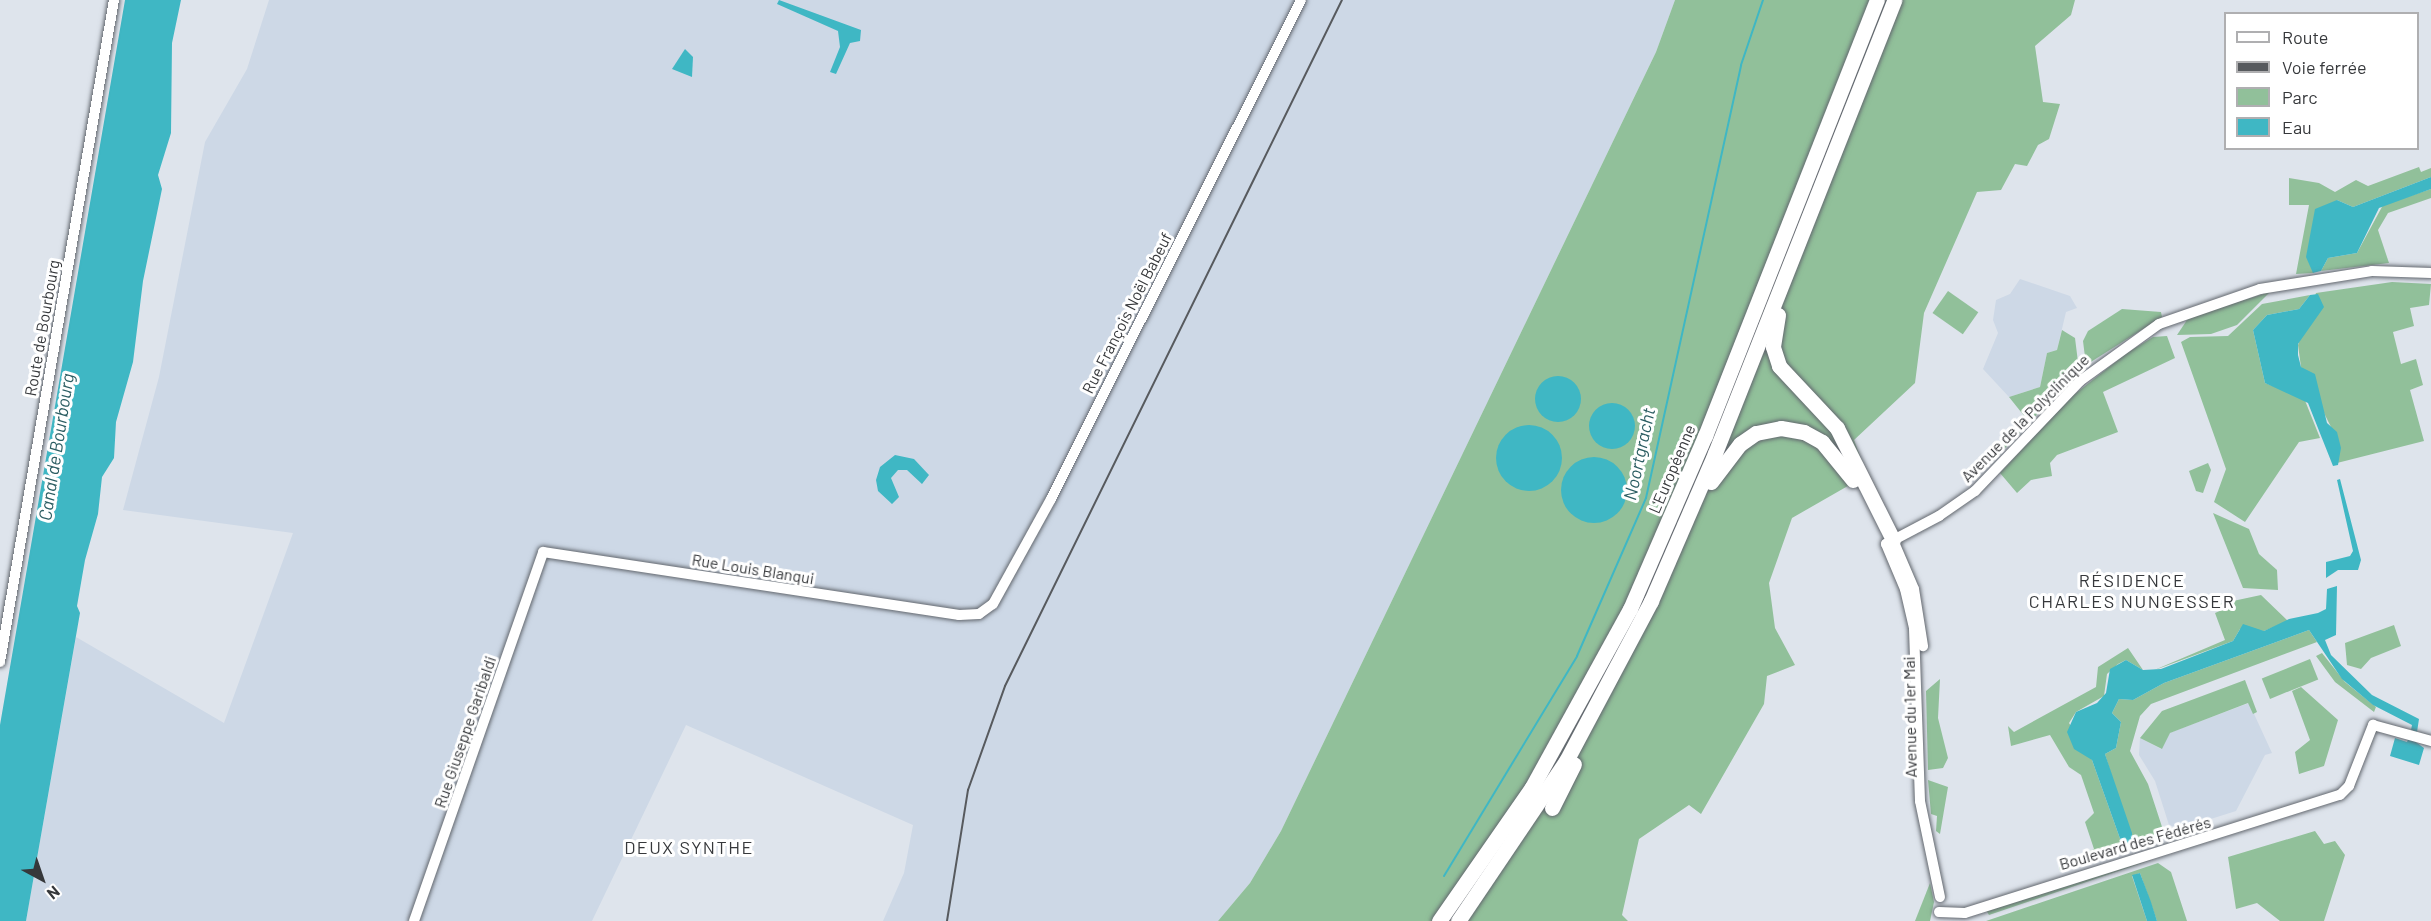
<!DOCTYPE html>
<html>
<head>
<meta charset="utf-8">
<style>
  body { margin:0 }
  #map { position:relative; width:2431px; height:921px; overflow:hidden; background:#dee4ec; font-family:Barlow,sans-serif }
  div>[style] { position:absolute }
  .built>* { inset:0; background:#cdd8e6 }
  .green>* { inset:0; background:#91c09a; transform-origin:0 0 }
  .water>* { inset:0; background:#3fb7c4 }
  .round { border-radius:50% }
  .stream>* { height:2px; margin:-1px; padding:0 1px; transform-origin:1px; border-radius:1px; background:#3fb7c4 }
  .roads { filter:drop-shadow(0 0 2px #62676e) drop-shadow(0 0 2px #62676e) }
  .tertiary>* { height:10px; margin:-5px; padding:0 5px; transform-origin:5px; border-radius:5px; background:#fff }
  .secondary>* { height:10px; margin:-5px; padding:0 5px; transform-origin:5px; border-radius:5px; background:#fff }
  .motorway>* { height:15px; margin:-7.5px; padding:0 7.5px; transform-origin:7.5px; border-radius:7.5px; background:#fff }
  .rail>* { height:2px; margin:-1px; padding:0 1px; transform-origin:1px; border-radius:1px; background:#575a5e }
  span { translate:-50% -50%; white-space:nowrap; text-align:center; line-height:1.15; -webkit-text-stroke:6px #fff; paint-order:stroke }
  .street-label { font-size:16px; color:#36383b }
  .water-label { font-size:18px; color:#2b5d62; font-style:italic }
  .neighbourhood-label { font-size:18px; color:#36383b; letter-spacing:1.5px }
  .legend { position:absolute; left:2224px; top:12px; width:195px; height:138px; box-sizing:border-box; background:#fff; border:2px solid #afafb1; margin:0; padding:8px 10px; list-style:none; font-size:18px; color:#36383b }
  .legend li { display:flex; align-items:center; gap:12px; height:30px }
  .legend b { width:30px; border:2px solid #afafb1 }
  .north { position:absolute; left:12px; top:849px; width:60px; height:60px; -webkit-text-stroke:4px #fff; paint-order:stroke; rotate:140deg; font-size:16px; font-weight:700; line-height:24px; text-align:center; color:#36383b }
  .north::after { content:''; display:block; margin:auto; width:21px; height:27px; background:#36383b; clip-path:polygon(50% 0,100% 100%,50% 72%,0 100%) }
</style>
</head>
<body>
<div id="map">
  <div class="built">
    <i style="clip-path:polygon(269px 0,1675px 0,1656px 52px,1281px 831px,1250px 883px,1218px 921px,883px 921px,904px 873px,913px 825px,686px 725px,592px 921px,26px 921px,76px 637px,224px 723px,293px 533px,123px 510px,159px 377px,205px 142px,247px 69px)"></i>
    <i style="clip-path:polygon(2020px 279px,2070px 296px,2077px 308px,2066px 312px,2057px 350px,2047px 353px,2040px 387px,2009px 397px,1983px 369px,1998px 333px,1993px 320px,1996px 300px,2010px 294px)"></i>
    <i style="clip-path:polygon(2249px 703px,2272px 753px,2265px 755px,2236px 811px,2179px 829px,2169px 825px,2155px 781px,2139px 755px,2140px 738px,2161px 749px,2169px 733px)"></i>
  </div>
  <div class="green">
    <i style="clip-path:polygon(1675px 0,2075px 0,2071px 15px,2035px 46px,2043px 102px,2060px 104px,2049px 139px,2038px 145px,2027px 166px,2015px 164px,2001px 190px,1977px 192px,1924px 313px,1915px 383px,1854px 440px,1867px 475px,1792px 518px,1769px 583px,1775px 628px,1795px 665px,1767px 676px,1764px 704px,1701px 814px,1689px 805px,1639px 839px,1622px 915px,1628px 921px,1218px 921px,1250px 883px,1281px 831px,1656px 52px)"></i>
    <i style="clip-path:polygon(2419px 167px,2421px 172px,2431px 168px,2431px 177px,2353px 207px,2337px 200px,2313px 273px,2296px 274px,2309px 205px,2289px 205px,2289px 178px,2319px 183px,2335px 192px,2356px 180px,2368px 186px)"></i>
    <i style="clip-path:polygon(2431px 189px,2431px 198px,2388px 213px,2378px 230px,2389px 263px,2321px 271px,2328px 258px,2357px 253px,2383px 205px)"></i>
    <i style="clip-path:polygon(2392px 282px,2431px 284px,2429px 305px,2410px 308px,2414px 326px,2393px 332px,2401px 364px,2416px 359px,2423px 385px,2410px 390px,2424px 441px,2337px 463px,2332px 429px,2301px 367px,2298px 345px,2316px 293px)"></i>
    <i style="left:1948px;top:291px;width:37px;height:27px;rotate:35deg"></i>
    <i style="clip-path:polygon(2270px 292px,2237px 325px,2211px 334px,2177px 335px,2189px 317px)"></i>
    <i style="clip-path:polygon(2310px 295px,2299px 309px,2267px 315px,2253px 330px,2265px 383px,2304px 398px,2320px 438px,2299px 442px,2245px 522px,2214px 502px,2226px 469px,2181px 342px,2190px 337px,2228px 336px,2262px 304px)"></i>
    <i style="clip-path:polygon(2122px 309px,2161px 312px,2162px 317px,2086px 365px,2083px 341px,2088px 331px)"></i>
    <i style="clip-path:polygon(2062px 330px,2075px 338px,2079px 370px,1991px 463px,1988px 454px,2025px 417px,2009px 397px,2040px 387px,2047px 353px,2057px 350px)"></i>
    <i style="clip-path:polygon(2167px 336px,2175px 358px,2103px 392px,2118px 432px,2057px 455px,2050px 463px,2052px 476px,2031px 480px,2017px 493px,2000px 473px,2071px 397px,2127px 353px,2153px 337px)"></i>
    <i style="clip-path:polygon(2208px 463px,2211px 470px,2203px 493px,2196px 491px,2189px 471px)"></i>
    <i style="clip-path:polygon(2213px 513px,2249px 529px,2259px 554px,2277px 570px,2278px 590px,2243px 588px)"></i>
    <i style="clip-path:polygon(2261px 595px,2288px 621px,2264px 631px,2240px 629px,2233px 641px,2152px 671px,2225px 640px,2215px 613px,2222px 610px,2219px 604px)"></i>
    <i style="clip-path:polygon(2394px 625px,2401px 646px,2371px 658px,2361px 669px,2347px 665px,2345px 643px)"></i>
    <i style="clip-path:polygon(2309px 630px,2317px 642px,2151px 704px,2140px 716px,2130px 751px,2148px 784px,2165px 836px,2133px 846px,2105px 754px,2116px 748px,2121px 722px,2112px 713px,2119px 699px,2133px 700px,2164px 683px)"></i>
    <i style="clip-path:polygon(2128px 648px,2143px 670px,2126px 660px,2118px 664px,2107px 674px,2104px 696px,2076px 712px,2069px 723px,2092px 760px,2123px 847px,2060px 871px,2059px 867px,2094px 849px,2085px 822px,2094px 813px,2081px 775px,2069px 767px,2050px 735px,2011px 746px,2008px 726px,2014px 732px,2096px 687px,2098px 667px)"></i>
    <i style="clip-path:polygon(2322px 653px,2345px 682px,2376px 707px,2374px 712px,2335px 682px,2316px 656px)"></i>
    <i style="left:2310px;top:659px;width:22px;height:52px;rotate:68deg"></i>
    <i style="clip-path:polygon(1940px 679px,1938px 718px,1948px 758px,1943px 768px,1928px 770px,1926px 691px)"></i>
    <i style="clip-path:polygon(2245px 680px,2257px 712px,2253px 714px,2248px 703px,2170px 733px,2162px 749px,2140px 738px,2162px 711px)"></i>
    <i style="clip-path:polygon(2301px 687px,2338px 720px,2324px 766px,2299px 774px,2295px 752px,2310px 740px,2292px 691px)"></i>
    <i style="clip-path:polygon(1928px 780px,1948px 787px,1940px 834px,1936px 831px,1937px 816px,1931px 814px)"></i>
    <i style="clip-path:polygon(2315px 831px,2324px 844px,2335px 841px,2345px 855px,2324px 921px,2280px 921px,2257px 903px,2236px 909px,2228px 857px)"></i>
    <i style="clip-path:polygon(2154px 859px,1989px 915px,1986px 910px)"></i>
    <i style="clip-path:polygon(2158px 863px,2171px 872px,2187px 921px,2157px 921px,2140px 873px,2132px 876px,2147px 921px,1986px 921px)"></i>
    <i style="clip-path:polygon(1930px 883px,1934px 902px,1930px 921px,1915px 921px)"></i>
  </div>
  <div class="water">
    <i style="clip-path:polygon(125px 0,181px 0,172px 43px,171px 133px,158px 175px,162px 189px,143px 281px,133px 362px,116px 422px,114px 458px,102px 477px,98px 514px,85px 560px,77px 606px,80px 613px,26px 921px,0 921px,0 725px)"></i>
    <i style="clip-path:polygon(779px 0,861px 30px,860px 41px,850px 43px,836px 74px,830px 72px,840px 47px,838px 31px,777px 4px)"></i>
    <i style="clip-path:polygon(685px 49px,693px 57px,692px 77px,672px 69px)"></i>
    <i style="clip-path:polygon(2431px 177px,2431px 189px,2379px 208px,2357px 253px,2328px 258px,2321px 271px,2313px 273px,2306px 257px,2315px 209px,2337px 200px,2353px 207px)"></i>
    <i style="clip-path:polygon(2318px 294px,2324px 307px,2298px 344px,2298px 355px,2301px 367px,2315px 374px,2327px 423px,2337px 432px,2341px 448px,2338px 465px,2333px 466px,2308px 403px,2265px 383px,2253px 330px,2267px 315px,2299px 309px,2310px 295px)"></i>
    <i class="round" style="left:1535px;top:376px;width:46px;height:46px"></i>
    <i class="round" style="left:1589px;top:403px;width:46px;height:46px"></i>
    <i class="round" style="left:1496px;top:425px;width:66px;height:66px"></i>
    <i style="clip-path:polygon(895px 455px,914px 459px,929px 475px,922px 484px,907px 470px,898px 470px,891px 478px,899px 497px,892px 504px,878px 491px,876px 480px,880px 467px)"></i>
    <i class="round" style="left:1561px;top:457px;width:66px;height:66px"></i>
    <i style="clip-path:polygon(2340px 479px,2361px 560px,2358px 570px,2338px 570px,2326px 578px,2326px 562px,2350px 556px,2353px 551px,2337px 480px)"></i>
    <i style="clip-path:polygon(2337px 586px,2336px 635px,2325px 640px,2331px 655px,2372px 695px,2419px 719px,2417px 732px,2411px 730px,2412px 725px,2373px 705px,2342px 679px,2309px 630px,2164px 683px,2133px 700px,2119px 699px,2112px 713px,2121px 722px,2116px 748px,2105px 754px,2132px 833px,2132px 844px,2123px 847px,2092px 760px,2074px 749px,2067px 732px,2076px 712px,2097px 703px,2106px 693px,2110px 669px,2126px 660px,2143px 670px,2161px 669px,2233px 641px,2243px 624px,2264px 631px,2289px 619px,2318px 613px,2326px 609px,2327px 589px)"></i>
    <i style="clip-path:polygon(2409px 737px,2424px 748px,2419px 765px,2390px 756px,2395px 738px,2407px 742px)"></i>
    <i style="clip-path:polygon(2140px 873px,2151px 902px,2157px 921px,2147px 921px,2132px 875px)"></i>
  </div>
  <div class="stream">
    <i style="left:1444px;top:876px;width:257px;rotate:-58.8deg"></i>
    <i style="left:1577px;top:656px;width:172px;rotate:-66.4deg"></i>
    <i style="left:1646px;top:498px;width:443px;rotate:-77.6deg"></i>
    <i style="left:1741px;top:65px;width:69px;rotate:-71.3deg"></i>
  </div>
  <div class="roads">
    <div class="tertiary">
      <i style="left:1893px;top:540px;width:53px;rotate:66.8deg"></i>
      <i style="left:1914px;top:589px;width:58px;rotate:81deg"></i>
      <i style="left:1940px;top:897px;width:98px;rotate:-101.8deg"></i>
      <i style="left:1920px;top:801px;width:173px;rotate:-92deg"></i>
      <i style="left:1914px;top:628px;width:40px;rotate:-103deg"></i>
      <i style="left:1905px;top:589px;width:49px;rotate:-112.9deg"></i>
      <i style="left:1886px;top:544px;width:60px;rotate:-27.8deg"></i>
      <i style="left:1939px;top:516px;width:44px;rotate:-34.8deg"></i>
      <i style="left:1975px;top:491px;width:152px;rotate:-46.3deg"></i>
      <i style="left:2080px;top:381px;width:97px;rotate:-35.8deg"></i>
      <i style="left:2159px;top:324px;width:107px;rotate:-19.1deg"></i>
      <i style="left:2260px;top:289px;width:113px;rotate:-9.1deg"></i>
      <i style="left:2372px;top:271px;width:59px;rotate:1.9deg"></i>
      <i style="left:1939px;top:912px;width:26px;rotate:2deg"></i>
      <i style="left:1965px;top:913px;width:393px;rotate:-17.5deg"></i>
      <i style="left:2340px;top:795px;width:13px;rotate:-45deg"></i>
      <i style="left:2349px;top:786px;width:66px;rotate:-68.5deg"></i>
      <i style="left:2373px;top:725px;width:60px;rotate:15.4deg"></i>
      <i style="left:414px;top:921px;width:391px;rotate:-70.7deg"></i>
      <i style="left:543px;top:552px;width:421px;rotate:8.6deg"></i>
      <i style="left:959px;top:615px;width:20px;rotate:-3deg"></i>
      <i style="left:979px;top:614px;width:17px;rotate:-36deg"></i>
      <i style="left:993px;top:604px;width:120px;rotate:-61.1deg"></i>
      <i style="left:1051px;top:499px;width:558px;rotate:-63.39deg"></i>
    </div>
    <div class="secondary">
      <i style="left:0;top:662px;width:672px;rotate:-80.23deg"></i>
    </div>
    <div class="motorway">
      <i style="left:1778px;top:315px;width:32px;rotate:99deg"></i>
      <i style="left:1773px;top:347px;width:20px;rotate:72deg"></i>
      <i style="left:1779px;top:366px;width:85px;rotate:46.9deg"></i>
      <i style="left:1837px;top:428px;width:125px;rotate:63.4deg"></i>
      <i style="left:1711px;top:482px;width:48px;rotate:-52.7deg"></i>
      <i style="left:1740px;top:444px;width:19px;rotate:-35deg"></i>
      <i style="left:1756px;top:433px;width:25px;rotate:-11deg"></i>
      <i style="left:1781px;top:428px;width:23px;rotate:10deg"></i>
      <i style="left:1804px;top:432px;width:21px;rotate:29deg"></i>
      <i style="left:1822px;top:442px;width:49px;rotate:50.8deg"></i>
      <i style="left:1552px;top:808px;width:49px;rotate:-63.4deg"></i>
      <i style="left:1439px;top:921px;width:163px;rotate:-55.2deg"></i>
      <i style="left:1532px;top:787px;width:203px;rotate:-61.2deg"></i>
      <i style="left:1630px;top:609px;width:189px;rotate:-66.6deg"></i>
      <i style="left:1705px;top:436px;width:469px;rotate:-68.5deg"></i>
      <i style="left:1458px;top:921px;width:193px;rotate:-56deg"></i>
      <i style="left:1566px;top:761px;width:181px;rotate:-62deg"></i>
      <i style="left:1651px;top:601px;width:161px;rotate:-66.6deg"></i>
      <i style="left:1715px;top:453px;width:487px;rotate:-68.4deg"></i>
    </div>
  </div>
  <div class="rail">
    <i style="left:947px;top:921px;width:133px;rotate:-80.9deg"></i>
    <i style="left:968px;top:790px;width:110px;rotate:-70.4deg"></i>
    <i style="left:1005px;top:686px;width:764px;rotate:-63.84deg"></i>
  </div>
  <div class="street-label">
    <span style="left:1127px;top:313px;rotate:-63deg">Rue François Noël Babeuf</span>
    <span style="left:42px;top:328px;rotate:-80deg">Route de Bourbourg</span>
    <span style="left:2025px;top:418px;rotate:-45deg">Avenue de la Polyclinique</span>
    <span style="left:1672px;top:469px;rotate:-67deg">L'Européenne</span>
    <span style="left:753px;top:569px;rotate:9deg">Rue Louis Blanqui</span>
    <span style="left:1910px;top:717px;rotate:-91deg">Avenue du 1er Mai</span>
    <span style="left:465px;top:732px;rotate:-71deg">Rue Giuseppe Garibaldi</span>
    <span style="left:2135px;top:843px;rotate:-16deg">Boulevard des Fédérés</span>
  </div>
  <div class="water-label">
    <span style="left:56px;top:447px;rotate:-81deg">Canal de Bourbourg</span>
    <span style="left:1639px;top:454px;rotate:-78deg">Noortgracht</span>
  </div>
  <div class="neighbourhood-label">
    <span style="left:2132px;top:591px">RÉSIDENCE<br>CHARLES NUNGESSER</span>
    <span style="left:689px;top:847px">DEUX SYNTHE</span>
  </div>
  <ul class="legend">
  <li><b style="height:8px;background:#fff"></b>Route</li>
  <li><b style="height:8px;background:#575a5e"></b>Voie ferrée</li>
  <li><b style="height:16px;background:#91c09a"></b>Parc</li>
  <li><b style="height:16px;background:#3fb7c4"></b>Eau</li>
  </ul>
  <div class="north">N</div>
</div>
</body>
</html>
